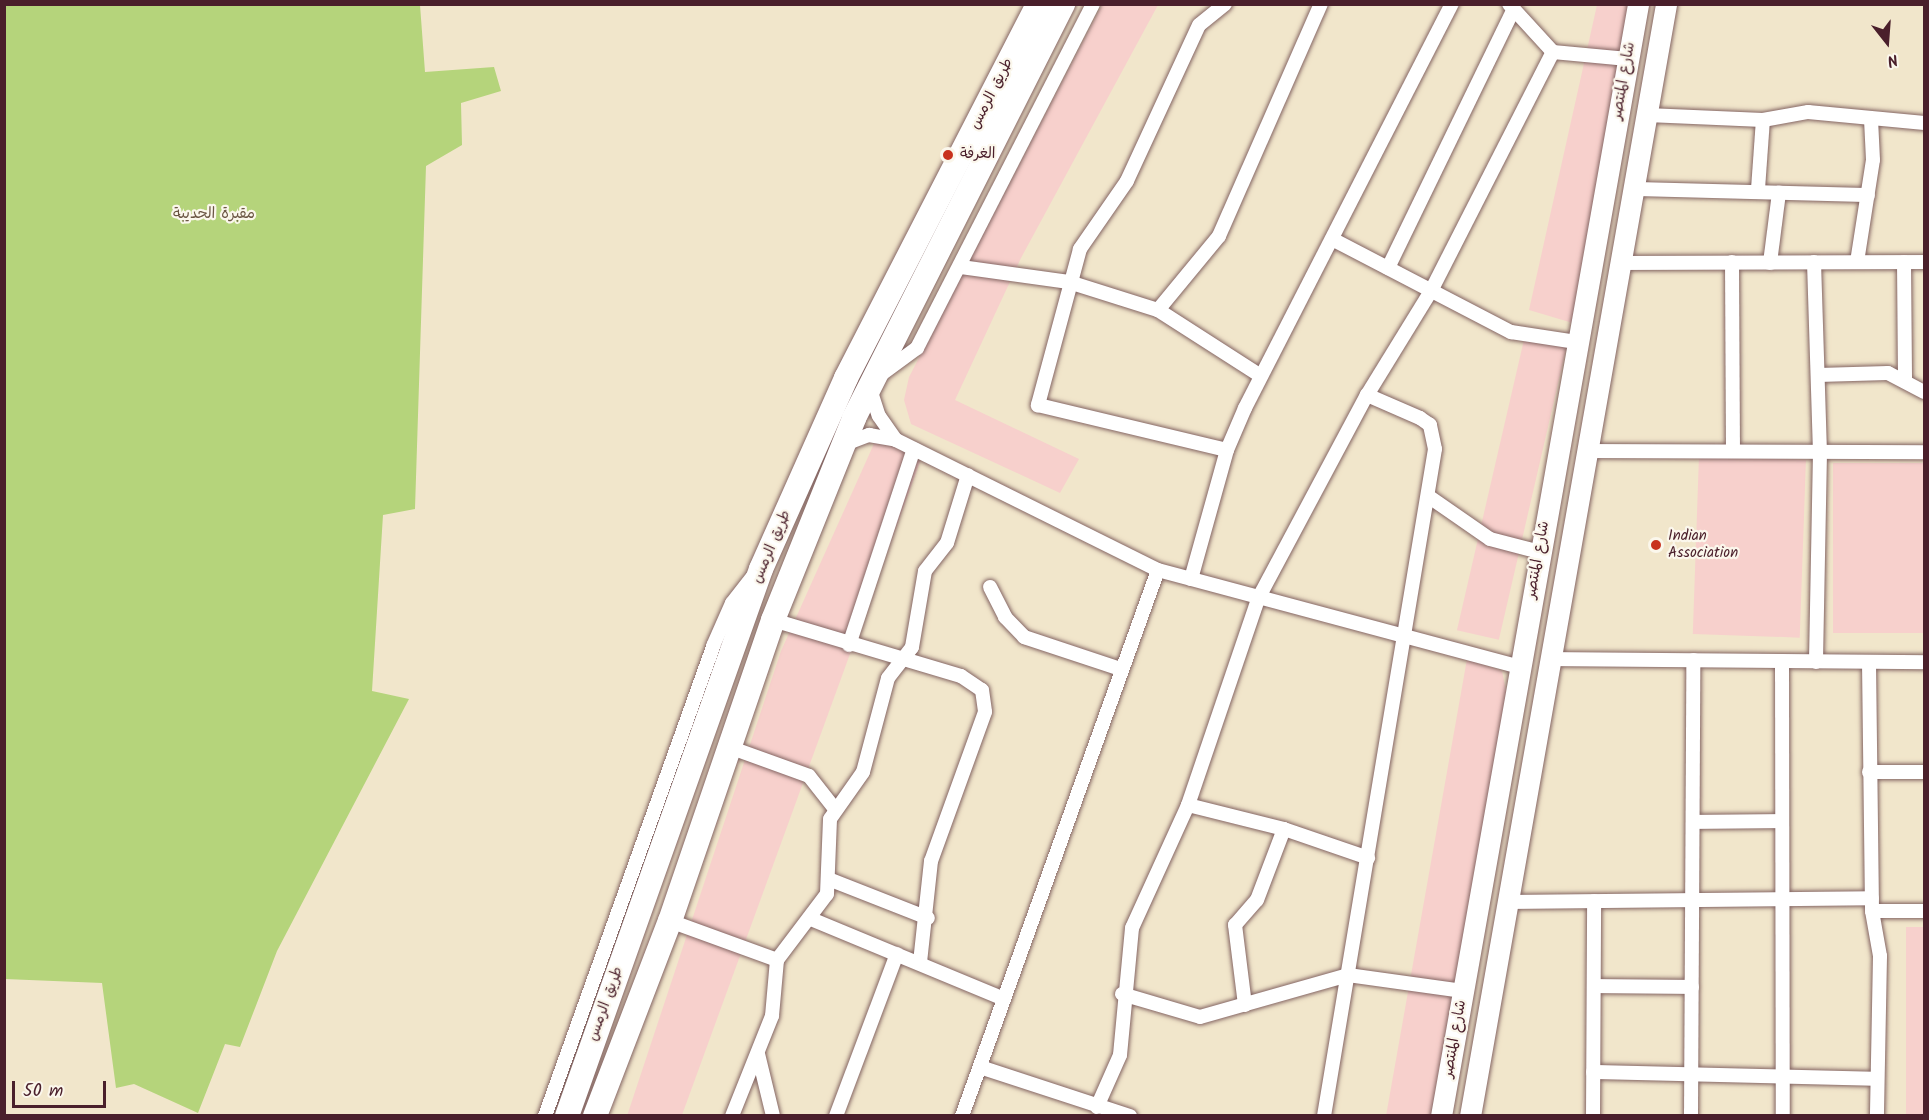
<!DOCTYPE html>
<html>
<head>
<meta charset="utf-8">
<style>
  body { margin:0 }
  #map { position:relative; width:1929px; height:1120px; overflow:hidden; background:#f1e6cb; font-family:Kalam,"Playpen Sans Arabic",sans-serif }
  div>[style] { position:absolute }
  .built>* { inset:0; background:#f7d0cc; transform-origin:0 0 }
  .green>* { inset:0; background:#b5d47b }
  .roads { filter:drop-shadow(0 0 2px #846563) drop-shadow(0 0 2px #846563) }
  .street>* { height:14px; margin:-7px; padding:0 7px; transform-origin:7px; border-radius:7px; background:#fff }
  .primary>* { height:21px; margin:-10.5px; padding:0 10.5px; transform-origin:10.5px; border-radius:10.5px; background:#fff }
  .highway>* { height:24px; margin:-12px; padding:0 12px; transform-origin:12px; border-radius:12px; background:#fff }
  .dots>* { width:16px; height:16px; translate:-50% -50%; box-sizing:border-box; border:3px solid #fbf7ec; border-radius:50% }
  span { translate:-50% -50%; white-space:nowrap; text-align:center; line-height:1.15; -webkit-text-stroke:4.5px #fbf7ec; paint-order:stroke }
  .street-label { font-size:15px; color:#4a1f2b }
  .poi-label { font-size:15px; color:#4a1f2b }
  .left { translate:0 -50%; text-align:left }
  .park-label { font-size:15px; color:#6a5543 }
  .frame { position:absolute; inset:0; border:6px solid #4a1f2b; pointer-events:none }
  .north { position:absolute; left:1857px; top:12px; width:60px; height:60px; -webkit-text-stroke:4px #fbf7ec; paint-order:stroke; rotate:163deg; font-size:16px; font-weight:700; line-height:24px; text-align:center; color:#4a1f2b }
  .north::after { content:''; display:block; margin:auto; width:21px; height:27px; background:#4a1f2b; clip-path:polygon(50% 0,100% 100%,50% 72%,0 100%) }
  .scale { position:absolute; left:12px; top:1081px; width:94px; height:27px; box-sizing:border-box; border:3px solid #4a1f2b; border-top:0; padding-left:8px; font-size:18px; line-height:21px; white-space:nowrap; color:#4a1f2b; -webkit-text-stroke:4px #fbf7ec; paint-order:stroke }
</style>
</head>
<body>
<div id="map">
  <div class="built">
    <i style="clip-path:polygon(1102px 5px,1158px 5px,1021px 258px,955px 400px,1079px 459px,1060px 493px,911px 424px,904px 400px,909px 377px)"></i>
    <i style="clip-path:polygon(1597px 5px,1632px 5px,1576px 324px,1529px 310px)"></i>
    <i style="left:1526px;top:331px;width:43px;height:307px;rotate:13deg"></i>
    <i style="clip-path:polygon(877px 437px,921px 459px,682px 1115px,627px 1116px,781px 651px)"></i>
    <i style="left:1699px;top:456px;width:107px;height:178px;rotate:2deg"></i>
    <i style="left:1833px;top:463px;width:91px;height:170px"></i>
    <i style="clip-path:polygon(1467px 659px,1502px 671px,1507px 695px,1431px 1115px,1386px 1116px)"></i>
    <i style="left:1906px;top:927px;width:18px;height:188px"></i>
  </div>
  <div class="green">
    <i style="clip-path:polygon(5px 4px,420px 5px,425px 72px,494px 67px,501px 91px,461px 103px,462px 145px,426px 166px,415px 509px,383px 515px,372px 691px,409px 699px,277px 951px,240px 1047px,225px 1044px,198px 1113px,134px 1084px,116px 1088px,102px 983px,5px 979px)"></i>
  </div>
  <div class="roads">
    <div class="street">
      <i style="left:1225px;top:4px;width:33px;rotate:141deg"></i>
      <i style="left:1199px;top:25px;width:172px;rotate:114.8deg"></i>
      <i style="left:1127px;top:181px;width:83px;rotate:124.7deg"></i>
      <i style="left:1080px;top:249px;width:162px;rotate:105.1deg"></i>
      <i style="left:1038px;top:405px;width:194px;rotate:13.4deg"></i>
      <i style="left:1509px;top:4px;width:65px;rotate:47.5deg"></i>
      <i style="left:1553px;top:52px;width:75px;rotate:5.3deg"></i>
      <i style="left:1647px;top:115px;width:116px;rotate:2.5deg"></i>
      <i style="left:1763px;top:120px;width:46px;rotate:-10.1deg"></i>
      <i style="left:1808px;top:112px;width:117px;rotate:5.4deg"></i>
      <i style="left:1634px;top:189px;width:234px;rotate:1.5deg"></i>
      <i style="left:1758px;top:189px;width:69px;rotate:-85.9deg"></i>
      <i style="left:1332px;top:239px;width:202px;rotate:27.5deg"></i>
      <i style="left:1511px;top:332px;width:66px;rotate:8.7deg"></i>
      <i style="left:1732px;top:262px;width:188px;rotate:89.7deg"></i>
      <i style="left:1814px;top:262px;width:190px;rotate:88.2deg"></i>
      <i style="left:1820px;top:452px;width:210px;rotate:91.1deg"></i>
      <i style="left:1857px;top:262px;width:103px;rotate:-81.1deg"></i>
      <i style="left:1873px;top:160px;width:41px;rotate:-92.8deg"></i>
      <i style="left:1904px;top:262px;width:116px;rotate:89.5deg"></i>
      <i style="left:1622px;top:263px;width:302px;rotate:-0.2deg"></i>
      <i style="left:1770px;top:263px;width:71px;rotate:-82.7deg"></i>
      <i style="left:961px;top:267px;width:109px;rotate:7.9deg"></i>
      <i style="left:1069px;top:282px;width:93px;rotate:17.5deg"></i>
      <i style="left:1158px;top:310px;width:122px;rotate:32.7deg"></i>
      <i style="left:1388px;top:268px;width:287px;rotate:-64.1deg"></i>
      <i style="left:1158px;top:310px;width:96px;rotate:-50.5deg"></i>
      <i style="left:1219px;top:236px;width:253px;rotate:-66.3deg"></i>
      <i style="left:1818px;top:375px;width:70px;rotate:-1.6deg"></i>
      <i style="left:1888px;top:373px;width:41px;rotate:27.8deg"></i>
      <i style="left:876px;top:378px;width:51px;rotate:-36.2deg"></i>
      <i style="left:917px;top:348px;width:386px;rotate:-62.9deg"></i>
      <i style="left:870px;top:389px;width:28px;rotate:72deg"></i>
      <i style="left:879px;top:416px;width:29px;rotate:55deg"></i>
      <i style="left:845px;top:444px;width:26px;rotate:-21deg"></i>
      <i style="left:869px;top:435px;width:27px;rotate:10deg"></i>
      <i style="left:896px;top:440px;width:292px;rotate:26.4deg"></i>
      <i style="left:1158px;top:570px;width:375px;rotate:15deg"></i>
      <i style="left:1589px;top:451px;width:335px;rotate:0.2deg"></i>
      <i style="left:1428px;top:496px;width:75px;rotate:34.7deg"></i>
      <i style="left:1490px;top:539px;width:52px;rotate:14.6deg"></i>
      <i style="left:1191px;top:579px;width:134px;rotate:-74.4deg"></i>
      <i style="left:1227px;top:450px;width:46px;rotate:-66.8deg"></i>
      <i style="left:1245px;top:408px;width:454px;rotate:-62.9deg"></i>
      <i style="left:990px;top:587px;width:34px;rotate:63deg"></i>
      <i style="left:1005px;top:617px;width:28px;rotate:46deg"></i>
      <i style="left:1024px;top:637px;width:102px;rotate:18.3deg"></i>
      <i style="left:773px;top:620px;width:196px;rotate:16.6deg"></i>
      <i style="left:961px;top:676px;width:25px;rotate:34deg"></i>
      <i style="left:982px;top:690px;width:22px;rotate:82deg"></i>
      <i style="left:985px;top:712px;width:158px;rotate:109.9deg"></i>
      <i style="left:931px;top:861px;width:103px;rotate:96.2deg"></i>
      <i style="left:849px;top:645px;width:206px;rotate:-71.7deg"></i>
      <i style="left:1550px;top:659px;width:374px;rotate:0.5deg"></i>
      <i style="left:1782px;top:661px;width:455px;rotate:89.9deg"></i>
      <i style="left:1869px;top:662px;width:249px;rotate:89.3deg"></i>
      <i style="left:1872px;top:911px;width:46px;rotate:79.9deg"></i>
      <i style="left:1880px;top:956px;width:160px;rotate:91.1deg"></i>
      <i style="left:729px;top:747px;width:85px;rotate:19.9deg"></i>
      <i style="left:809px;top:776px;width:42px;rotate:51.8deg"></i>
      <i style="left:1869px;top:772px;width:55px"></i>
      <i style="left:1188px;top:805px;width:99px;rotate:14deg"></i>
      <i style="left:1284px;top:829px;width:89px;rotate:19deg"></i>
      <i style="left:1693px;top:822px;width:89px;rotate:-0.6deg"></i>
      <i style="left:831px;top:880px;width:104px;rotate:21.4deg"></i>
      <i style="left:1507px;top:902px;width:365px;rotate:-0.6deg"></i>
      <i style="left:1872px;top:911px;width:52px"></i>
      <i style="left:811px;top:919px;width:209px;rotate:22.5deg"></i>
      <i style="left:670px;top:921px;width:114px;rotate:20deg"></i>
      <i style="left:1594px;top:986px;width:98px;rotate:0.6deg"></i>
      <i style="left:1122px;top:994px;width:81px;rotate:16.4deg"></i>
      <i style="left:1200px;top:1017px;width:154px;rotate:-15.8deg"></i>
      <i style="left:1348px;top:975px;width:116px;rotate:7.9deg"></i>
      <i style="left:1245px;top:1005px;width:81px;rotate:-97.1deg"></i>
      <i style="left:1235px;top:925px;width:33px;rotate:-49deg"></i>
      <i style="left:1257px;top:900px;width:76px;rotate:-69.2deg"></i>
      <i style="left:758px;top:1054px;width:64px;rotate:76.4deg"></i>
      <i style="left:980px;top:1067px;width:158px;rotate:18.1deg"></i>
      <i style="left:1593px;top:1072px;width:284px;rotate:1.4deg"></i>
      <i style="left:1097px;top:1107px;width:57px;rotate:-66.1deg"></i>
      <i style="left:1120px;top:1055px;width:128px;rotate:-84.6deg"></i>
      <i style="left:1132px;top:928px;width:135px;rotate:-65.5deg"></i>
      <i style="left:1188px;top:805px;width:220px;rotate:-71.2deg"></i>
      <i style="left:1259px;top:597px;width:229px;rotate:-61.9deg"></i>
      <i style="left:1367px;top:395px;width:122px;rotate:-58.4deg"></i>
      <i style="left:1431px;top:291px;width:268px;rotate:-63deg"></i>
      <i style="left:545px;top:1116px;width:499px;rotate:-70.3deg"></i>
      <i style="left:713px;top:646px;width:47px;rotate:-66.2deg"></i>
      <i style="left:732px;top:603px;width:34px;rotate:-52deg"></i>
      <i style="left:732px;top:1116px;width:108px;rotate:-68.2deg"></i>
      <i style="left:772px;top:1016px;width:56px;rotate:-84.9deg"></i>
      <i style="left:777px;top:960px;width:83px;rotate:-52.9deg"></i>
      <i style="left:827px;top:894px;width:75px;rotate:-87.7deg"></i>
      <i style="left:830px;top:819px;width:57px;rotate:-54.9deg"></i>
      <i style="left:863px;top:772px;width:97px;rotate:-75.1deg"></i>
      <i style="left:888px;top:678px;width:39px;rotate:-52deg"></i>
      <i style="left:912px;top:647px;width:77px;rotate:-80.3deg"></i>
      <i style="left:925px;top:571px;width:36px;rotate:-52deg"></i>
      <i style="left:947px;top:543px;width:71px;rotate:-72.8deg"></i>
      <i style="left:836px;top:1116px;width:173px;rotate:-69.4deg"></i>
      <i style="left:962px;top:1116px;width:580px;rotate:-70.25deg"></i>
      <i style="left:1324px;top:1116px;width:676px;rotate:-80.55deg"></i>
      <i style="left:1435px;top:449px;width:25px;rotate:-102deg"></i>
      <i style="left:1430px;top:425px;width:12px;rotate:-145deg"></i>
      <i style="left:1420px;top:418px;width:58px;rotate:-156.5deg"></i>
      <i style="left:1593px;top:1116px;width:215px;rotate:-89.7deg"></i>
      <i style="left:1691px;top:1116px;width:456px;rotate:-89.7deg"></i>
    </div>
    <div class="primary">
      <i style="left:1441px;top:1116px;width:1129px;rotate:-79.95deg"></i>
      <i style="left:1470px;top:1116px;width:1129px;rotate:-80deg"></i>
    </div>
    <div class="highway">
      <i style="left:567px;top:1116px;width:580px;rotate:-70.47deg"></i>
      <i style="left:761px;top:569px;width:209px;rotate:-66deg"></i>
      <i style="left:846px;top:378px;width:420px;rotate:-62.8deg"></i>
      <i style="left:595px;top:1116px;width:209px;rotate:-69deg"></i>
      <i style="left:670px;top:921px;width:318px;rotate:-71.1deg"></i>
      <i style="left:773px;top:620px;width:218px;rotate:-68.1deg"></i>
      <i style="left:854px;top:418px;width:464px;rotate:-63.2deg"></i>
    </div>
  </div>
  <div class="dots">
    <i style="left:948px;top:155px;background:#c8321e"></i>
    <i style="left:1656px;top:545px;background:#c8321e"></i>
  </div>
  <div class="street-label">
    <span style="left:1624px;top:81px;rotate:-80deg">شارع المنتصر</span>
    <span style="left:992px;top:94px;rotate:-63deg">طريق الرمس</span>
    <span style="left:772px;top:547px;rotate:-67deg">طريق الرمس</span>
    <span style="left:1538px;top:560px;rotate:-80deg">شارع المنتصر</span>
    <span style="left:606px;top:1004px;rotate:-70deg">طريق الرمس</span>
    <span style="left:1455px;top:1039px;rotate:-80deg">شارع المنتصر</span>
  </div>
  <div class="poi-label">
    <span class="left" style="left:960px;top:155px">الغرفة</span>
    <span class="left" style="left:1668px;top:545px">Indian<br>Association</span>
  </div>
  <div class="park-label">
    <span style="left:214px;top:215px">مقبرة الحديبة</span>
  </div>
  <div class="frame"></div>
  <div class="north">N</div>
  <div class="scale">50 m</div>
</div>
</body>
</html>
